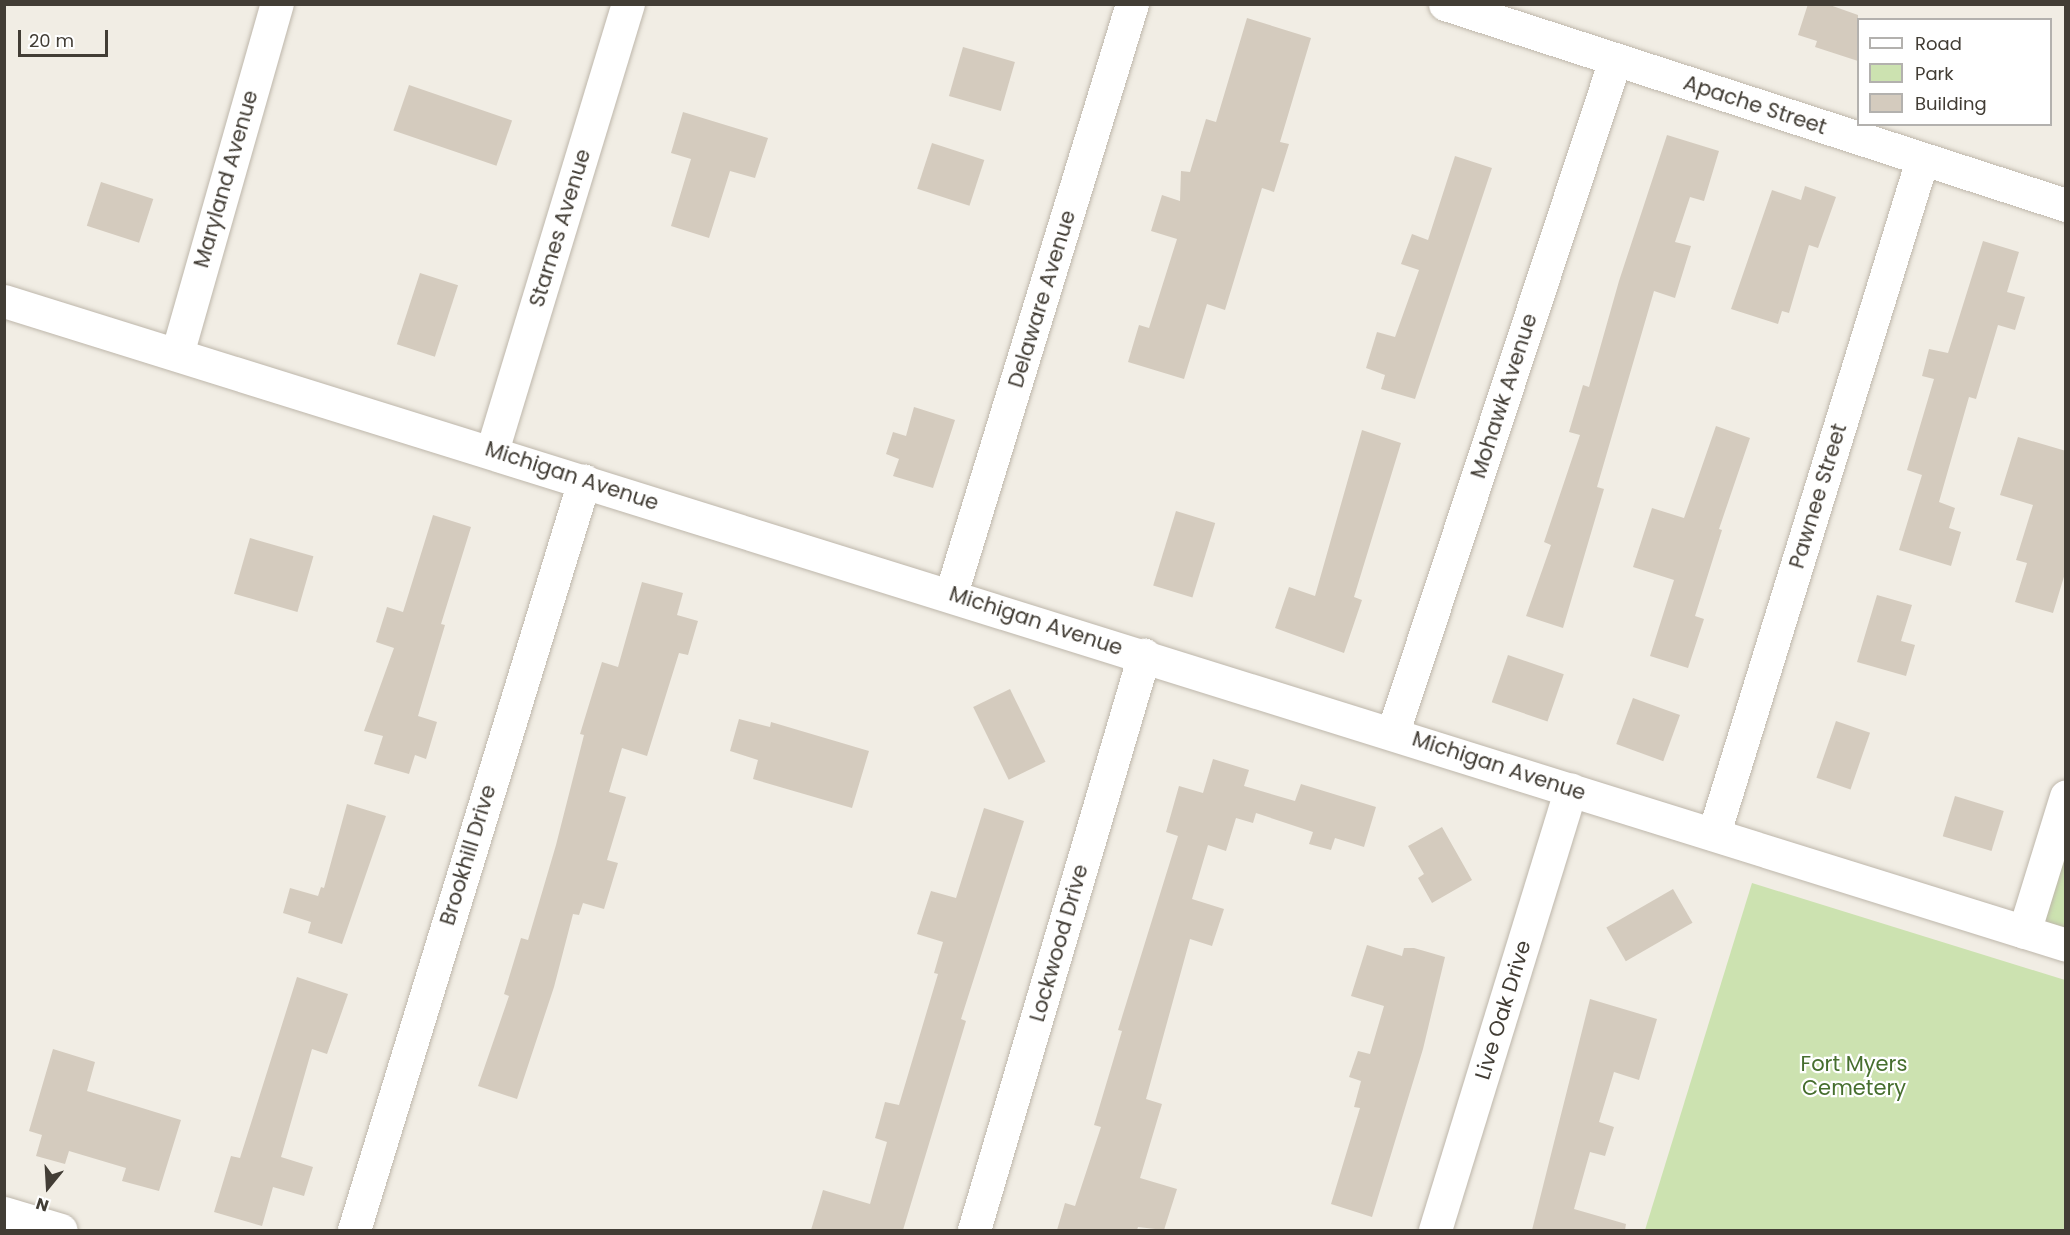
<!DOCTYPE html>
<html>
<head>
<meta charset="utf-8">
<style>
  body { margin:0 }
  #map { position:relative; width:2070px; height:1235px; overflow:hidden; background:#f1ede4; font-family:Poppins,sans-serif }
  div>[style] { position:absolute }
  .green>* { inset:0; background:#cce2b0 }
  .building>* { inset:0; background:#d4cbbe; transform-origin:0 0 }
  .roads { filter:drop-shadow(0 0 2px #beb7ab) drop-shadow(0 0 2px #beb7ab) }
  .minor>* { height:33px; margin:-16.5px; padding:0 16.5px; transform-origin:16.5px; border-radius:16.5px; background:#fff }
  span { translate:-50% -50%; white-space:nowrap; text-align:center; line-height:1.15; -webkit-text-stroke:4.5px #fff; paint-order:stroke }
  .street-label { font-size:21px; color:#423d35 }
  .park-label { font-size:21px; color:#466e2e }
  .frame { position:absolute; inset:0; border:6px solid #423d35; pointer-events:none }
  .legend { position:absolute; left:1857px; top:18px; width:195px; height:108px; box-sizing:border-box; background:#fff; border:2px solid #b3b1ae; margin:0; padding:8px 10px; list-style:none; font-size:18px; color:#423d35 }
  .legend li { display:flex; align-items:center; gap:12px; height:30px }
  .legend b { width:30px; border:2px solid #b3b1ae }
  .north { position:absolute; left:18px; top:1157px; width:60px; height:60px; -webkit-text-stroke:4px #fff; paint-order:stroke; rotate:198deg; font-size:16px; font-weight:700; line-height:24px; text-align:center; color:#423d35 }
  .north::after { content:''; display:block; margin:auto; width:21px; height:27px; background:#423d35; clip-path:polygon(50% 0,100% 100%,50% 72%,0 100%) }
  .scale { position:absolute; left:18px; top:30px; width:90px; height:27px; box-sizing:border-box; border:3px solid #423d35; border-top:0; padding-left:8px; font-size:18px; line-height:21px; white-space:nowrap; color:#423d35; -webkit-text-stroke:4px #fff; paint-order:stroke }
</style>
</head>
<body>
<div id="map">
  <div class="green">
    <i style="clip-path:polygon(2065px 839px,2065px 931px,2039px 922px)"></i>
    <i style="clip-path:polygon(1752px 883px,2065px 980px,2065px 1230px,1645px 1230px)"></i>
  </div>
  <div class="building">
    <i style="clip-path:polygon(1808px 4px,1827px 4px,1858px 15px,1858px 61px,1815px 47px,1817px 41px,1798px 35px)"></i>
    <i style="clip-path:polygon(1247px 18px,1311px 38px,1280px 142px,1289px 144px,1274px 192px,1262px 188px,1225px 310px,1207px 304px,1184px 379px,1128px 362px,1139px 325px,1149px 328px,1177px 239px,1151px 231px,1162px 195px,1180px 201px,1181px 171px,1190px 172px,1206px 119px,1216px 122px)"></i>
    <i style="left:963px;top:47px;width:54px;height:51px;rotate:16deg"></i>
    <i style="left:409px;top:85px;width:109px;height:48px;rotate:19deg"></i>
    <i style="clip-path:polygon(683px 112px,768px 138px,755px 178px,730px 171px,709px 238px,671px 226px,691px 159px,671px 153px)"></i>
    <i style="clip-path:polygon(1667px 135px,1719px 151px,1704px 201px,1690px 197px,1675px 242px,1691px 246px,1675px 298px,1654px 291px,1597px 487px,1604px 489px,1563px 628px,1526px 616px,1551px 545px,1544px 542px,1580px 435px,1569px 432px,1583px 385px,1589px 387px,1619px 281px)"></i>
    <i style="left:932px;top:143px;width:55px;height:48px;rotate:18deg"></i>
    <i style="clip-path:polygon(1455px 156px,1492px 168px,1415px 399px,1381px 389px,1385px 375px,1366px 368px,1377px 332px,1395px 337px,1419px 270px,1401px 264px,1412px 234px,1428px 240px)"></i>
    <i style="left:101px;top:182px;width:55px;height:46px;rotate:18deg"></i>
    <i style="clip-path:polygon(1805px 186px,1836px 197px,1818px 248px,1809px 245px,1789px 313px,1782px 311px,1778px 324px,1731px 309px,1772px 190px,1801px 200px)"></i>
    <i style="clip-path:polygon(1983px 241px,2019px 252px,2007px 292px,2025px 297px,2015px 330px,1998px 325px,1976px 399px,1969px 397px,1939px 502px,1955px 508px,1949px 528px,1961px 532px,1951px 566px,1899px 550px,1922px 475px,1907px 470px,1934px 379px,1922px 376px,1929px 349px,1948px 353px)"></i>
    <i style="left:420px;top:273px;width:40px;height:75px;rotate:18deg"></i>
    <i style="clip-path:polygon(914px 407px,955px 420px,933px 488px,893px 476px,899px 459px,886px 454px,893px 432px,906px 436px)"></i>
    <i style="clip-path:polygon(1716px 426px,1750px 438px,1719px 529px,1722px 530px,1695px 616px,1704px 619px,1688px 668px,1650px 656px,1674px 580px,1633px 567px,1652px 508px,1684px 518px)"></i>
    <i style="clip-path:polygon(1362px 430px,1401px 443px,1354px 597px,1362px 600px,1344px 653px,1275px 628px,1289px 587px,1315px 596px)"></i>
    <i style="clip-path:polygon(2018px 437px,2066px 451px,2066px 570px,2053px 613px,2015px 602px,2027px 563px,2016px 560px,2033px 505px,2000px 495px)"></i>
    <i style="left:1176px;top:511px;width:41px;height:78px;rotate:17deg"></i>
    <i style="clip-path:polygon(433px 515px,471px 527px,441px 624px,445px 625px,418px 716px,437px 722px,426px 759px,415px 755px,409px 774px,374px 764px,383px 736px,364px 731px,394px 648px,376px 642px,387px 607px,403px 612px)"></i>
    <i style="left:250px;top:538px;width:66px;height:58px;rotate:16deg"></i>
    <i style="clip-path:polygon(642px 582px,683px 593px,677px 615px,698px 621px,688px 655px,679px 653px,647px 756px,622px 748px,609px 792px,626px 797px,607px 860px,618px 863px,604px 909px,583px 903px,579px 915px,573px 914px,554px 987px,517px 1099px,478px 1086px,509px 996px,504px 994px,521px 938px,528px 940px,556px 845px,584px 735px,580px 734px,602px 662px,618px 667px)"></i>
    <i style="clip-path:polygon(1877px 595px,1912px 605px,1901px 641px,1915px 645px,1906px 676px,1857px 662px)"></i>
    <i style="left:1508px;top:655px;width:59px;height:50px;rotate:19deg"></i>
    <i style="left:1010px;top:689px;width:81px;height:41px;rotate:64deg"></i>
    <i style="left:1633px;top:698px;width:50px;height:49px;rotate:20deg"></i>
    <i style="clip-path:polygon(739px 719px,770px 727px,771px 722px,869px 751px,852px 808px,753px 779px,758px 760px,730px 751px)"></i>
    <i style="left:1836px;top:721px;width:36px;height:60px;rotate:19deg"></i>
    <i style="clip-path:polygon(1213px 759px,1249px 770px,1244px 786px,1295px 801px,1301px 784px,1376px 807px,1364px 847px,1335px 838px,1331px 850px,1309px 844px,1313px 832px,1256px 813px,1253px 823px,1236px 818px,1226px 851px,1208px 845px,1192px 899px,1224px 909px,1212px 946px,1190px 939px,1146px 1099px,1162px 1104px,1140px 1178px,1177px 1189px,1164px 1230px,1138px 1227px,1137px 1230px,1057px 1230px,1065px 1203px,1075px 1206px,1101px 1127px,1094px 1125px,1122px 1031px,1118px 1030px,1178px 836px,1166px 832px,1179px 786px,1203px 793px)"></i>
    <i style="left:1955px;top:796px;width:51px;height:42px;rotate:17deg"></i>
    <i style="clip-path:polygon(347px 804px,386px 816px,342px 944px,308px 933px,311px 922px,283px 913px,290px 888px,318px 896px,321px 887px,324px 888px)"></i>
    <i style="clip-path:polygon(984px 808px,1024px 821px,961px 1019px,966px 1021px,903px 1230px,811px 1230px,823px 1190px,870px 1204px,887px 1142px,875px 1138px,885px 1102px,899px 1105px,938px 974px,934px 973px,943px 942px,917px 934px,931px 891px,956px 898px)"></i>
    <i style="clip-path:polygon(1442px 827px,1472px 880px,1432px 903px,1418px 878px,1424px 874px,1408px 846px)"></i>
    <i style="left:1673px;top:889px;width:39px;height:77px;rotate:60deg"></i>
    <i style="clip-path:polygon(1367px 945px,1402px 956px,1404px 948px,1414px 948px,1445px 957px,1423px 1049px,1372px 1217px,1331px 1204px,1360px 1108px,1354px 1107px,1361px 1081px,1349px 1077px,1358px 1051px,1370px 1054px,1384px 1006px,1351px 996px)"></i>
    <i style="clip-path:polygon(297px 977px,348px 994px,327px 1054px,312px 1049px,281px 1157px,313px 1167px,304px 1196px,273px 1187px,262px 1226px,214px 1212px,231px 1156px,240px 1158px)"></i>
    <i style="clip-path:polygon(1590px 999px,1657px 1019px,1639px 1080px,1614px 1072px,1599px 1122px,1614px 1127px,1605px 1156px,1590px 1152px,1574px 1209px,1626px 1224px,1625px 1230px,1532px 1230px)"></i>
    <i style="clip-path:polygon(53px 1049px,95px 1062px,87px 1091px,181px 1120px,159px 1191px,122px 1181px,126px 1168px,69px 1151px,65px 1164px,36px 1156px,42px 1135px,29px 1131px)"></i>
  </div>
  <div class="roads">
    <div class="minor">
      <i style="left:1445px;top:4px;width:653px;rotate:17.94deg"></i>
      <i style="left:4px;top:301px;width:2160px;rotate:17.34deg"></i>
      <i style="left:177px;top:354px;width:364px;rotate:-74.1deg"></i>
      <i style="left:492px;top:451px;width:467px;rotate:-73.1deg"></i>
      <i style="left:951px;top:594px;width:617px;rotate:-72.95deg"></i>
      <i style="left:1393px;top:732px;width:708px;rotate:-71.72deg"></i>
      <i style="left:1714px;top:833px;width:704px;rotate:-72.83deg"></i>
      <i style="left:2024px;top:932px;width:142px;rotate:-72.8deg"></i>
      <i style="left:4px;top:1213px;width:59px;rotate:16.6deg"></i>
      <i style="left:354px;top:1230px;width:784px;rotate:-72.93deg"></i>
      <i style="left:974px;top:1230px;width:600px;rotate:-73.53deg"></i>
      <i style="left:1435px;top:1230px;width:461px;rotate:-72.9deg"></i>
    </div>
  </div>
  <div class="street-label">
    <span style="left:1755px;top:105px;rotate:18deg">Apache Street</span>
    <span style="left:226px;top:179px;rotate:-74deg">Maryland Avenue</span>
    <span style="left:560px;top:228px;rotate:-73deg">Starnes Avenue</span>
    <span style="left:1042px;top:299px;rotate:-73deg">Delaware Avenue</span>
    <span style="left:1504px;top:396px;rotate:-72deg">Mohawk Avenue</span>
    <span style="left:572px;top:476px;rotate:18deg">Michigan Avenue</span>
    <span style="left:1818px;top:496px;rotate:-73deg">Pawnee Street</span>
    <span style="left:1036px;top:621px;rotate:18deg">Michigan Avenue</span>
    <span style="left:1499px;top:766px;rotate:18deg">Michigan Avenue</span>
    <span style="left:468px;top:855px;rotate:-73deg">Brookhill Drive</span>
    <span style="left:1059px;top:943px;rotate:-74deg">Lockwood Drive</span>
    <span style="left:1503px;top:1010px;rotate:-73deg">Live Oak Drive</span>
  </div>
  <div class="park-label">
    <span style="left:1854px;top:1076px">Fort Myers<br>Cemetery</span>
  </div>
  <div class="frame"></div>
  <ul class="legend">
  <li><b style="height:8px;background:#fff"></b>Road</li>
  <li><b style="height:16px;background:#cce2b0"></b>Park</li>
  <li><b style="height:16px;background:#d4cbbe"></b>Building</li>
  </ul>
  <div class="north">N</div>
  <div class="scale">20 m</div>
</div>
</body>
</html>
